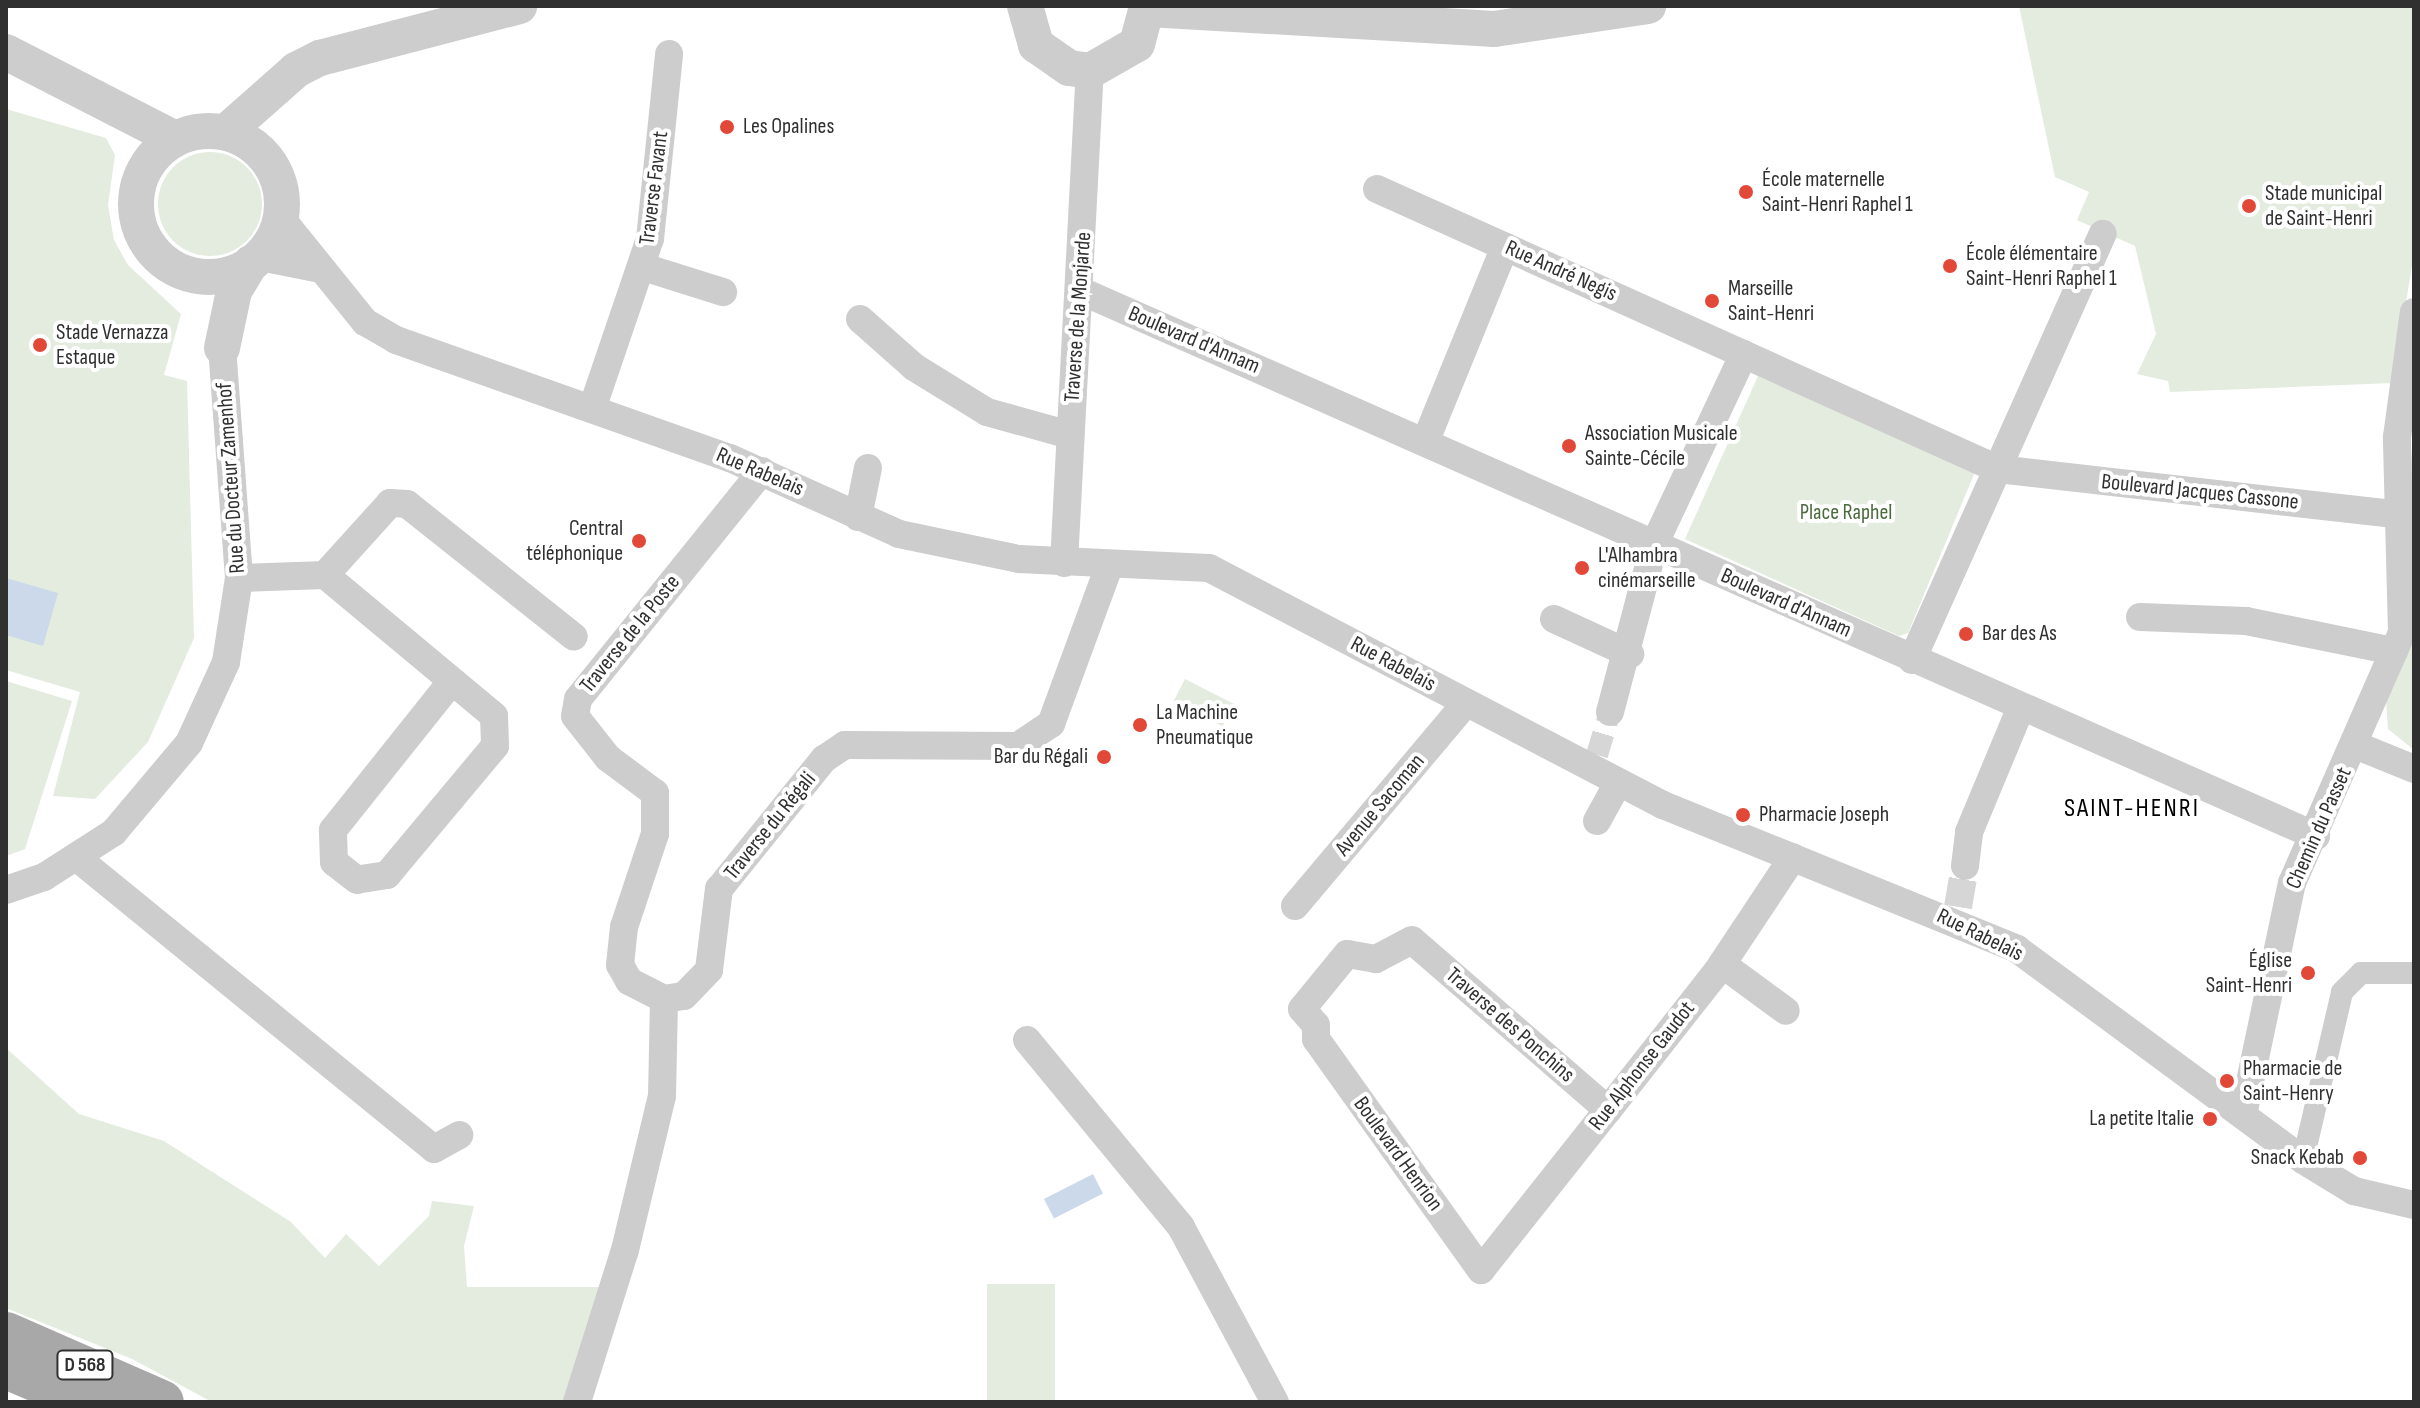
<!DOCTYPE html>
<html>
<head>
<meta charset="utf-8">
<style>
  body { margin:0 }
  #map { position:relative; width:2420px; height:1408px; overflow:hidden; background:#fff; font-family:"Sofia Sans Condensed",sans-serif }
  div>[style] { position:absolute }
  .green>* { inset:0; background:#e3ecde; transform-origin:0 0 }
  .round { border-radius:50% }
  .water>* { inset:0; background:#cbd9eb; transform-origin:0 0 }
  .pedestrian-tunnel>* { height:22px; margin-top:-11px; transform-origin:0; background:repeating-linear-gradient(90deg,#d6d6d6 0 22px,transparent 0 33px) }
  .minor-tunnel>* { height:28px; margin-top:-14px; transform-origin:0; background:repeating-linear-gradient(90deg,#d6d6d6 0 28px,transparent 0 42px) }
  .pedestrian>* { height:22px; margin:-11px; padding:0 11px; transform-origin:11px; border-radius:11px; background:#cdcdcd }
  .minor>* { height:28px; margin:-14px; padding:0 14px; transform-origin:14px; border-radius:14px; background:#cdcdcd }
  .tertiary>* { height:36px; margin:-18px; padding:0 18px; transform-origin:18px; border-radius:18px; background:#cdcdcd }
  .tertiary>.ring { margin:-18px; padding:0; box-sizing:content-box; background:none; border:36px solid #cdcdcd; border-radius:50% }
  .primary>* { height:44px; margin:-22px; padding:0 22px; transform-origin:22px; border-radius:22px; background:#a8a8a8 }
  .dots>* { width:22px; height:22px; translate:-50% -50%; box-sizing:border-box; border:4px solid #fff; border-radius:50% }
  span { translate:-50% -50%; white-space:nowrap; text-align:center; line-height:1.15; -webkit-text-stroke:8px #fff; paint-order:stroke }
  .shield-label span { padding:2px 6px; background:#fff; border:2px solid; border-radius:6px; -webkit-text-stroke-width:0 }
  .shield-label { font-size:20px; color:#303030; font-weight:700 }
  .poi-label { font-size:22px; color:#303030 }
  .left { translate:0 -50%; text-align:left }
  .right { translate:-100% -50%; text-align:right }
  .street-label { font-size:22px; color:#303030 }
  .park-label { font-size:22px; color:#4b6b3e }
  .quarter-label { font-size:26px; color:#000; letter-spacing:2px }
  .frame { position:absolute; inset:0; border:8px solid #303030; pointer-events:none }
</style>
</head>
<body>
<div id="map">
  <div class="green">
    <i style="clip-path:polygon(2019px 6px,2414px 6px,2414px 253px,2393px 383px,2170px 392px,2168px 381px,2137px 374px,2156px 334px,2135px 246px,2077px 220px,2089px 192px,2055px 177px)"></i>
    <i style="clip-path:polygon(6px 109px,106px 138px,115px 155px,108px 205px,114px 240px,128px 265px,181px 314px,164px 375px,187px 381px,194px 638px,148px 742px,95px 799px,53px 796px,80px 692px,6px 670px)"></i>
    <i class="round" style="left:158px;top:152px;width:104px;height:104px"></i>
    <i style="clip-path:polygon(1758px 376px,1975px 472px,1908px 633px,1899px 636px,1685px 539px)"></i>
    <i style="clip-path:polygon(2414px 432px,2414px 750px,2388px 729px,2386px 701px)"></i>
    <i style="left:1185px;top:679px;width:55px;height:25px;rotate:27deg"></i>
    <i style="clip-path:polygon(6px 681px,72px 701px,25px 849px,6px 856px)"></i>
    <i style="clip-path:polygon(6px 1048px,79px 1114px,164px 1141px,291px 1222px,325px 1258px,346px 1234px,379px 1266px,429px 1216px,432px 1201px,474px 1206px,464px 1246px,467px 1287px,601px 1287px,567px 1402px,212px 1402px,132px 1359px,6px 1308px)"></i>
    <i style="left:987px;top:1284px;width:68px;height:118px"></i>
  </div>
  <div class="water">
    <i style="clip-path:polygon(6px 578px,58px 593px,43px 646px,6px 635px)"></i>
    <i style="left:1093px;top:1174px;width:22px;height:55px;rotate:63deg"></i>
  </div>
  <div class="pedestrian-tunnel">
    <i style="left:1597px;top:755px;width:45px;rotate:-73.2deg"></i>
  </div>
  <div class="minor-tunnel">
    <i style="left:1958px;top:907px;width:42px;rotate:-80.3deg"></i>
  </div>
  <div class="pedestrian">
    <i style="left:2303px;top:1160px;width:172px;rotate:-76.9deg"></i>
    <i style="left:2342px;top:992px;width:27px;rotate:-45deg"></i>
    <i style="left:2361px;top:973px;width:53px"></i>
  </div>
  <div class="minor">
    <i style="left:1377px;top:189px;width:681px;rotate:24.27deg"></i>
    <i style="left:1998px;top:469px;width:406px;rotate:6.5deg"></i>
    <i style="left:281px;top:218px;width:134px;rotate:51.1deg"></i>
    <i style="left:365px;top:322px;width:36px;rotate:30deg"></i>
    <i style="left:396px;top:340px;width:354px;rotate:19.5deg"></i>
    <i style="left:730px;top:458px;width:185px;rotate:24.2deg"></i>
    <i style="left:899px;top:534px;width:123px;rotate:11.8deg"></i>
    <i style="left:1019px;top:559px;width:190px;rotate:2.7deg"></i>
    <i style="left:1209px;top:568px;width:512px;rotate:27.57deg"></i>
    <i style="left:1663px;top:805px;width:382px;rotate:22.1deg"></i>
    <i style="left:2017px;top:949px;width:355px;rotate:36.4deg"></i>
    <i style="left:2303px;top:1160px;width:60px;rotate:31.3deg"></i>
    <i style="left:2354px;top:1191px;width:62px;rotate:13.1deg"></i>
    <i style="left:260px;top:257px;width:62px;rotate:11.1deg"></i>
    <i style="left:643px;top:267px;width:84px;rotate:17.4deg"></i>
    <i style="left:1081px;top:291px;width:1350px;rotate:23.81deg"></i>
    <i style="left:860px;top:319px;width:72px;rotate:41.6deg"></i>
    <i style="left:914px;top:367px;width:86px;rotate:31.7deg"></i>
    <i style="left:987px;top:412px;width:86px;rotate:15.5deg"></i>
    <i style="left:592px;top:409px;width:180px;rotate:-71.2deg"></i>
    <i style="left:650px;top:239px;width:186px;rotate:-84.1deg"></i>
    <i style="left:1426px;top:440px;width:209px;rotate:-67.8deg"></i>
    <i style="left:858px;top:517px;width:50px;rotate:-78.5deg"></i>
    <i style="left:1064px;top:563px;width:493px;rotate:-87deg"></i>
    <i style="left:325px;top:575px;width:97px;rotate:-47.9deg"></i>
    <i style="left:390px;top:503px;width:17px;rotate:3deg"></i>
    <i style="left:407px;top:504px;width:213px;rotate:38.5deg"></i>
    <i style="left:239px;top:578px;width:86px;rotate:-2deg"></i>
    <i style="left:325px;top:575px;width:220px;rotate:39.8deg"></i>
    <i style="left:494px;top:716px;width:30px;rotate:88deg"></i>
    <i style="left:495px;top:746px;width:168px;rotate:129.9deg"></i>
    <i style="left:387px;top:875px;width:30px;rotate:171deg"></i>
    <i style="left:357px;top:880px;width:29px;rotate:-142deg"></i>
    <i style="left:334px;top:862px;width:32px;rotate:-92deg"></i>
    <i style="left:333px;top:830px;width:189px;rotate:-51.4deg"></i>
    <i style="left:2140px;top:617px;width:106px;rotate:2.2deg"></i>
    <i style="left:2246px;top:621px;width:151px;rotate:11.5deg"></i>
    <i style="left:1554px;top:619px;width:84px;rotate:24.7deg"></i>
    <i style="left:1912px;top:660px;width:467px;rotate:-65.9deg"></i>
    <i style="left:1610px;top:712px;width:173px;rotate:-75.2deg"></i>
    <i style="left:1654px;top:545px;width:211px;rotate:-64.8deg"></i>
    <i style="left:2355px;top:745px;width:64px;rotate:22.1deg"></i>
    <i style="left:1597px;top:821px;width:43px;rotate:-61.1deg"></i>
    <i style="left:76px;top:857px;width:462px;rotate:39.2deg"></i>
    <i style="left:434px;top:1149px;width:29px;rotate:-29deg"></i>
    <i style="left:1965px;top:866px;width:34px;rotate:-83deg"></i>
    <i style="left:1969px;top:832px;width:135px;rotate:-67.4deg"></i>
    <i style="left:6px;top:890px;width:40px;rotate:-18.9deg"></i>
    <i style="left:44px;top:877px;width:83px;rotate:-32.7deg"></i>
    <i style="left:114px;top:832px;width:116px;rotate:-49.9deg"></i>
    <i style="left:189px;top:743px;width:89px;rotate:-65.4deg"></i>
    <i style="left:226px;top:662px;width:85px;rotate:-81.2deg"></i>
    <i style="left:239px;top:578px;width:231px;rotate:-94.2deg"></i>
    <i style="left:1295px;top:906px;width:264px;rotate:-49.9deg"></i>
    <i style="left:1722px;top:964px;width:79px;rotate:36.3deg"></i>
    <i style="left:664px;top:999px;width:39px;rotate:-153deg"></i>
    <i style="left:629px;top:981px;width:18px;rotate:-119deg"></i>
    <i style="left:620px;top:965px;width:38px;rotate:-84deg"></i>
    <i style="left:624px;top:927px;width:98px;rotate:-71.6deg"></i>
    <i style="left:655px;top:834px;width:41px;rotate:-90deg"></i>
    <i style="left:655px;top:793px;width:59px;rotate:-143.3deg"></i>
    <i style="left:608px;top:758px;width:53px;rotate:-128.2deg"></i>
    <i style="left:575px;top:716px;width:17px;rotate:-80deg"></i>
    <i style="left:578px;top:699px;width:293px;rotate:-51.1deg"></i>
    <i style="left:1027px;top:1040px;width:242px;rotate:50.5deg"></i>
    <i style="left:1181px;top:1227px;width:199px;rotate:61.8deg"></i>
    <i style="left:1608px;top:1110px;width:259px;rotate:-139.1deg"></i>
    <i style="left:1412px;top:940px;width:41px;rotate:152.2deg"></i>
    <i style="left:1376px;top:959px;width:29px;rotate:-170deg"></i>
    <i style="left:1347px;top:954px;width:71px;rotate:129.3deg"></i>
    <i style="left:1302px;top:1009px;width:21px;rotate:49deg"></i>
    <i style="left:1316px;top:1025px;width:14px;rotate:90deg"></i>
    <i style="left:1316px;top:1039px;width:284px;rotate:54.5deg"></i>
    <i style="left:1481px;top:1270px;width:204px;rotate:-51.6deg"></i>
    <i style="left:1608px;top:1110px;width:174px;rotate:-51.8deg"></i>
    <i style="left:1716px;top:973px;width:139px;rotate:-56.4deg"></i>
    <i style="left:2243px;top:1115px;width:237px;rotate:-78.1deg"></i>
    <i style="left:2292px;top:883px;width:273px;rotate:-66.3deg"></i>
    <i style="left:2402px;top:633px;width:196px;rotate:-91.5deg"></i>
    <i style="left:2397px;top:437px;width:126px;rotate:-82.3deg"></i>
    <i style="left:577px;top:1402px;width:159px;rotate:-72.5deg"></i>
    <i style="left:625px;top:1250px;width:158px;rotate:-76.5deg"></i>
    <i style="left:662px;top:1096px;width:97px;rotate:-88.8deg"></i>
    <i style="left:664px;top:999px;width:20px;rotate:-9deg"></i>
    <i style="left:684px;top:996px;width:36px;rotate:-46deg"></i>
    <i style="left:709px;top:970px;width:82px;rotate:-83deg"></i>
    <i style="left:719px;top:889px;width:167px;rotate:-51.1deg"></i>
    <i style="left:824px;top:759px;width:25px;rotate:-34deg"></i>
    <i style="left:845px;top:745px;width:173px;rotate:0.3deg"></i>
    <i style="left:1018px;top:746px;width:40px;rotate:-34deg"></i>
    <i style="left:1051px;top:724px;width:168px;rotate:-69.8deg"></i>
  </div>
  <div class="tertiary">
    <i style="left:1025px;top:6px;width:41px;rotate:74.2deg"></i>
    <i style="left:1036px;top:45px;width:40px;rotate:34.9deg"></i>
    <i style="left:1069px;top:68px;width:21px;rotate:8deg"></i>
    <i style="left:1090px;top:71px;width:54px;rotate:-29.9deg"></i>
    <i style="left:1137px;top:44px;width:39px;rotate:-75deg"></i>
    <i style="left:1148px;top:9px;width:347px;rotate:3.3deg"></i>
    <i style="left:1494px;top:29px;width:156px;rotate:-8.5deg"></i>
    <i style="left:6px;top:52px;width:190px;rotate:27.2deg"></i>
    <i class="ring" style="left:136px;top:131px;width:110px;height:110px"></i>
    <i style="left:226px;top:132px;width:94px;rotate:-41.5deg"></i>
    <i style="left:296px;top:70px;width:27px;rotate:-27deg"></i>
    <i style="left:320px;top:58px;width:206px;rotate:-14.6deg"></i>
    <i style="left:222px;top:348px;width:58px;rotate:-78.1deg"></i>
    <i style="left:234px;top:291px;width:33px;rotate:-59deg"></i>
  </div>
  <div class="primary">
    <i style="left:6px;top:1334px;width:170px;rotate:23.6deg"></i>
    <i style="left:6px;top:1367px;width:90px;rotate:22.9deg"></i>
  </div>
  <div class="dots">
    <i style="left:727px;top:127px;background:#e14838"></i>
    <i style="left:1746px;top:192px;background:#e14838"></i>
    <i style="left:2249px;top:206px;background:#e14838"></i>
    <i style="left:1950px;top:266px;background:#e14838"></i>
    <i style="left:1712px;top:301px;background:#e14838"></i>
    <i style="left:40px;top:345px;background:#e14838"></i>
    <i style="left:1569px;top:446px;background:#e14838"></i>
    <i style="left:639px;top:541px;background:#e14838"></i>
    <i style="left:1582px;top:568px;background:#e14838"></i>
    <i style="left:1966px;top:634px;background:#e14838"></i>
    <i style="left:1140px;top:725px;background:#e14838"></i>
    <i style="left:1104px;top:757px;background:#e14838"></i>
    <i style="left:1743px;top:815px;background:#e14838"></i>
    <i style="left:2308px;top:973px;background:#e14838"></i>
    <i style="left:2227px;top:1081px;background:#e14838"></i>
    <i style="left:2210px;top:1119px;background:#e14838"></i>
    <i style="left:2360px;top:1158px;background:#e14838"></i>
  </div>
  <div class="shield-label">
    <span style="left:85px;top:1365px">D 568</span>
  </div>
  <div class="poi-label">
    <span class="left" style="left:743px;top:127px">Les Opalines</span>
    <span class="left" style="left:1762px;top:192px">École maternelle<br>Saint-Henri Raphel 1</span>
    <span class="left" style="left:2265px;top:206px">Stade municipal<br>de Saint-Henri</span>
    <span class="left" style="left:1966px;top:266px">École élémentaire<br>Saint-Henri Raphel 1</span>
    <span class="left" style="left:1728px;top:301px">Marseille<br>Saint-Henri</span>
    <span class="left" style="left:56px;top:345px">Stade Vernazza<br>Estaque</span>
    <span class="left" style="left:1585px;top:446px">Association Musicale<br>Sainte-Cécile</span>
    <span class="right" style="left:623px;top:541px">Central<br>téléphonique</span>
    <span class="left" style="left:1598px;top:568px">L'Alhambra<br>cinémarseille</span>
    <span class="left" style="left:1982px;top:634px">Bar des As</span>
    <span class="left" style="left:1156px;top:725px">La Machine<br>Pneumatique</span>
    <span class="right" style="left:1088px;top:757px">Bar du Régali</span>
    <span class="left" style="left:1759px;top:815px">Pharmacie Joseph</span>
    <span class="right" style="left:2292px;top:973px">Église<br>Saint-Henri</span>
    <span class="left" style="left:2243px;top:1081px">Pharmacie de<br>Saint-Henry</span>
    <span class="right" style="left:2194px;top:1119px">La petite Italie</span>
    <span class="right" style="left:2344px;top:1158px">Snack Kebab</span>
  </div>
  <div class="street-label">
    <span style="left:654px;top:188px;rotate:-83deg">Traverse Favant</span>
    <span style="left:1561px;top:271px;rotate:24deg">Rue André Negis</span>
    <span style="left:1078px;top:317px;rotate:-86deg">Traverse de la Monjarde</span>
    <span style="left:1194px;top:340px;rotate:23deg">Boulevard d'Annam</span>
    <span style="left:760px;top:472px;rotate:23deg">Rue Rabelais</span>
    <span style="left:231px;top:478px;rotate:-94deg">Rue du Docteur Zamenhof</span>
    <span style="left:2200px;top:492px;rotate:6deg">Boulevard Jacques Cassone</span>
    <span style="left:1786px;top:603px;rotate:24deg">Boulevard d'Annam</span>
    <span style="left:630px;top:634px;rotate:-51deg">Traverse de la Poste</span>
    <span style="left:1393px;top:664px;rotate:28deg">Rue Rabelais</span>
    <span style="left:1380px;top:805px;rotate:-50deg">Avenue Sacoman</span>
    <span style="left:770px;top:826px;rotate:-51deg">Traverse du Régali</span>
    <span style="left:2319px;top:828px;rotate:-66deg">Chemin du Passet</span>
    <span style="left:1980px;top:935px;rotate:26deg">Rue Rabelais</span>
    <span style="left:1510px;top:1025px;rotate:41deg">Traverse des Ponchins</span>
    <span style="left:1642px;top:1066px;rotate:-52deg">Rue Alphonse Gaudot</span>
    <span style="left:1398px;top:1154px;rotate:54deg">Boulevard Henrion</span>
  </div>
  <div class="park-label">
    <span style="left:1846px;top:513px">Place Raphel</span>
  </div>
  <div class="quarter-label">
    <span style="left:2132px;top:809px">SAINT-HENRI</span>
  </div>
  <div class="frame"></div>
</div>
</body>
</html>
